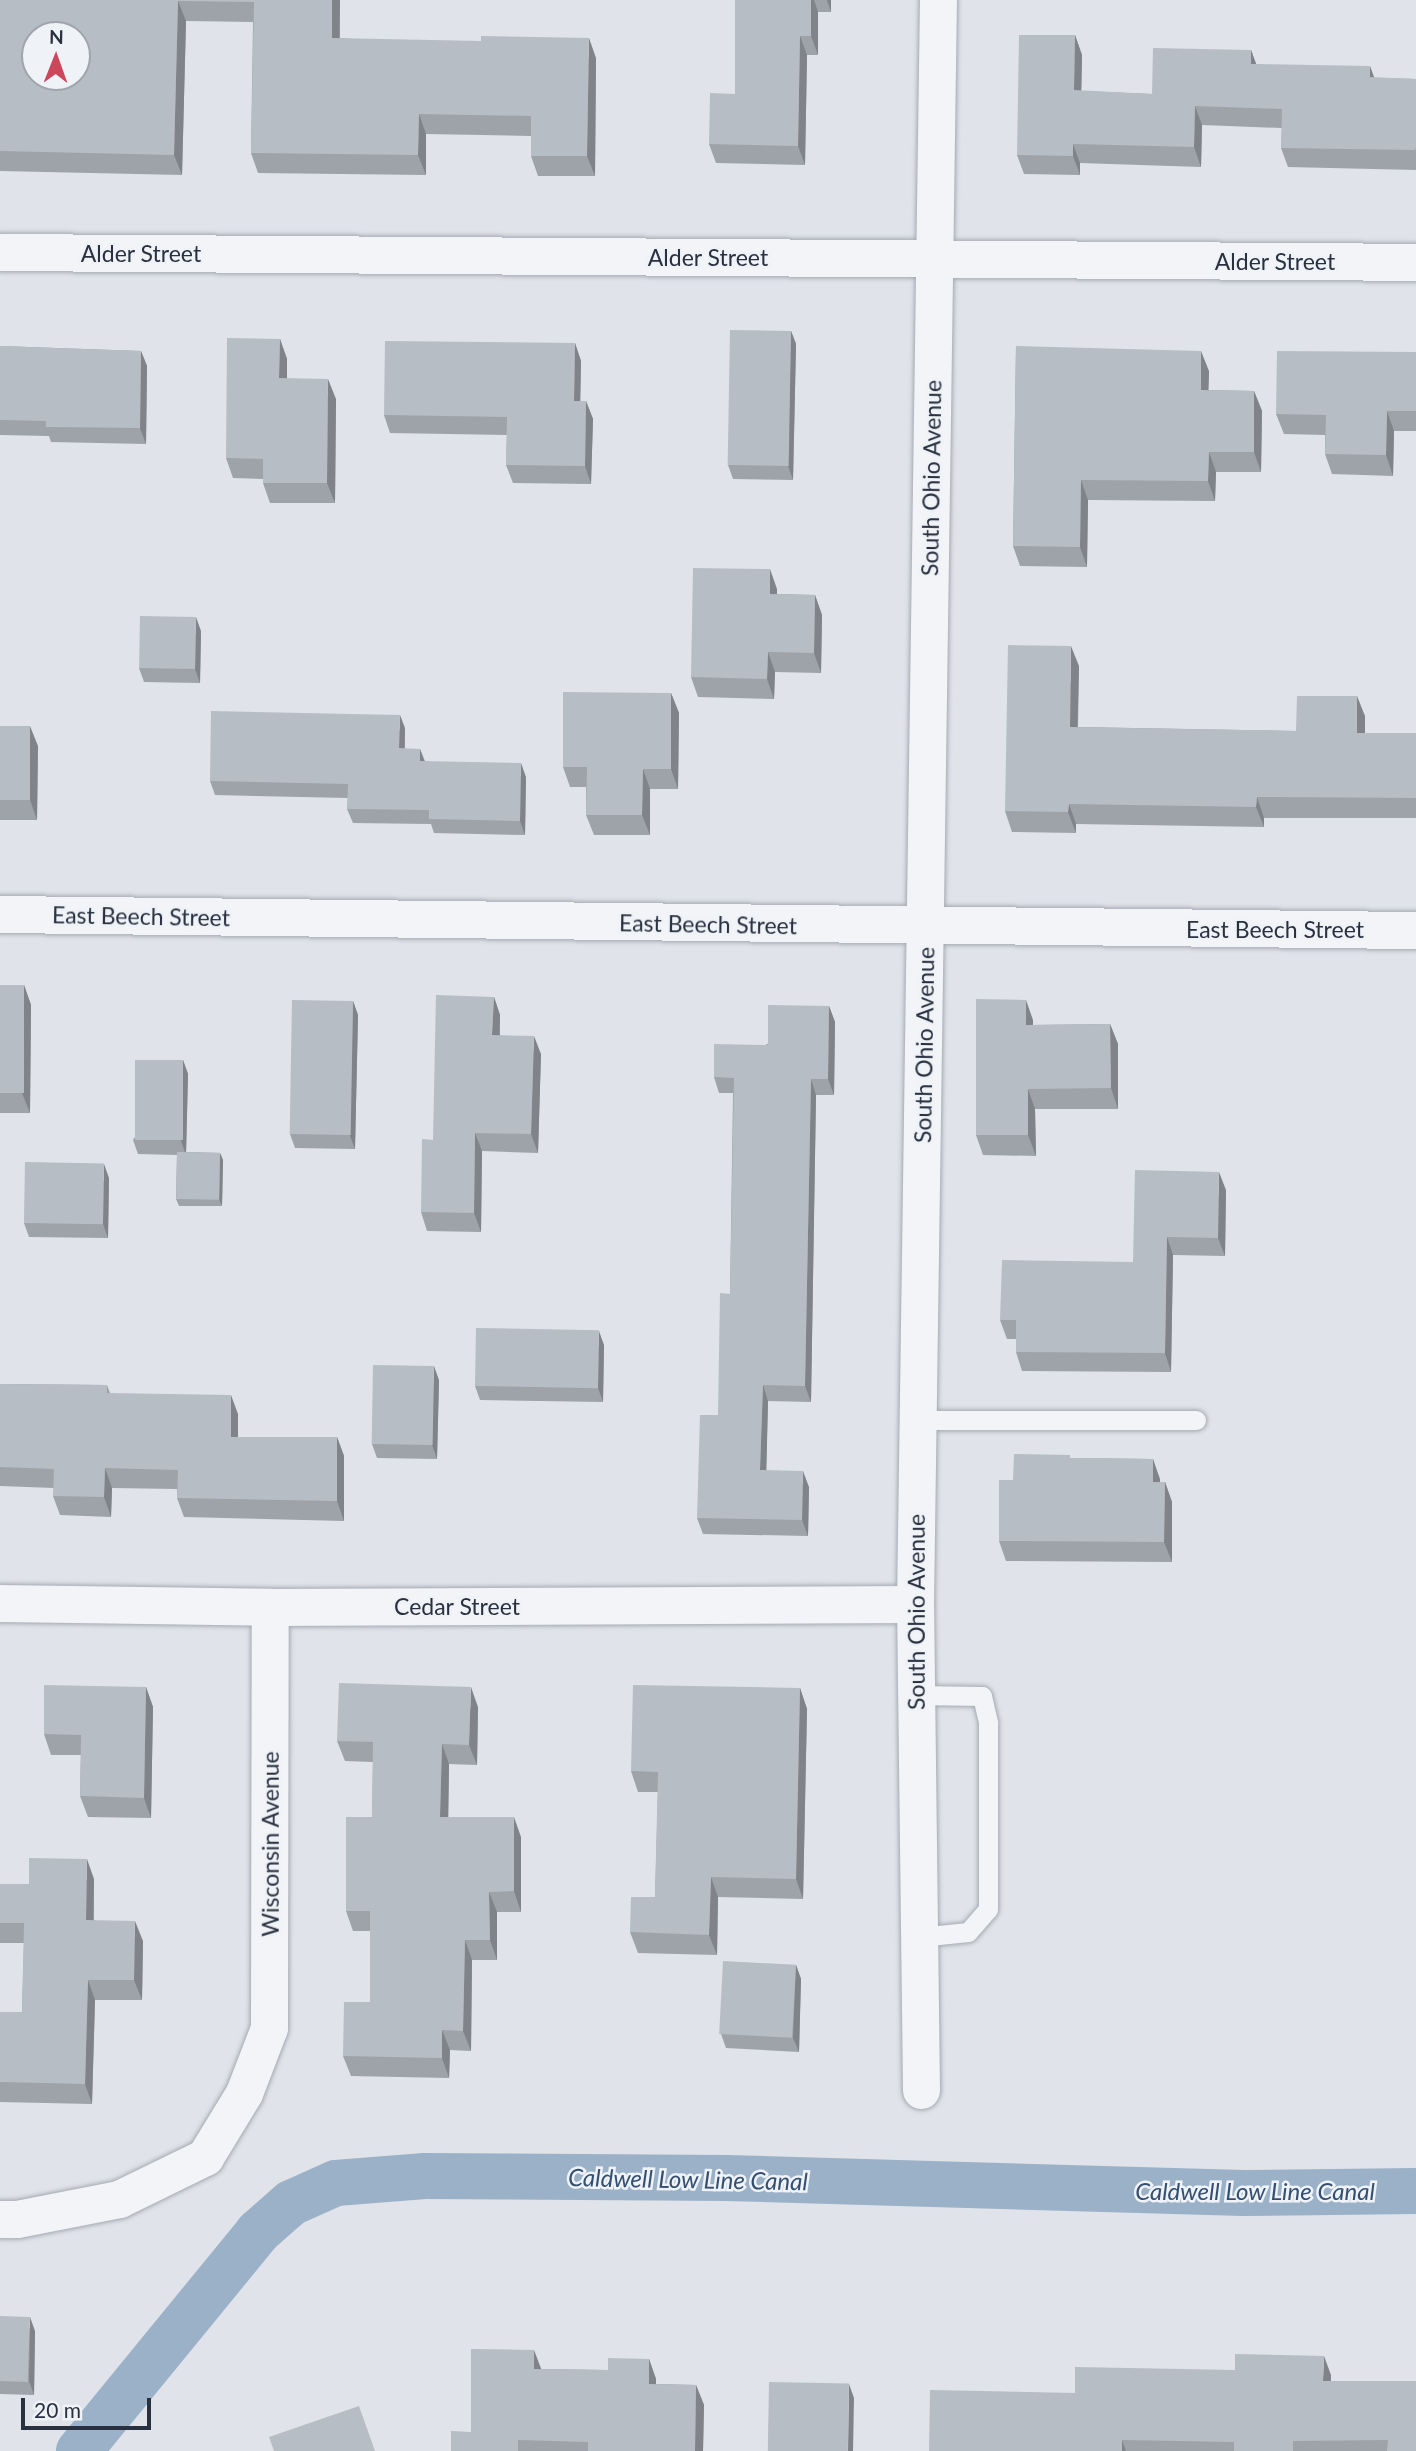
<!DOCTYPE html>
<html>
<head>
<meta charset="utf-8">
<style>
  body { margin:0 }
  #map { position:relative; width:1416px; height:2451px; overflow:hidden; background:#e0e3e9; font-family:Lato,sans-serif }
  div>[style] { position:absolute }
  .canal>* { height:46px; margin:-23px; padding:0 23px; transform-origin:23px; border-radius:23px; background:#9bb1c8 }
  .roads { filter:drop-shadow(0 0 2px #a5aab3) drop-shadow(0 0 2px #a5aab3) }
  .service>* { height:19px; margin:-9.5px; padding:0 9.5px; transform-origin:9.5px; border-radius:9.5px; background:#f2f4f7 }
  .minor>* { height:37px; margin:-18.5px; padding:0 18.5px; transform-origin:18.5px; border-radius:18.5px; background:#f2f4f7 }
  .wall>* { inset:0; background:#9da3a9 }
  .shaded-wall>* { inset:0; background:#80848a }
  .building>* { inset:0; background:#b7bdc5; transform-origin:0 0 }
  span { translate:-50% -50%; white-space:nowrap; text-align:center; line-height:1.15; -webkit-text-stroke:5px #eff2f6; paint-order:stroke }
  .street-label { font-size:23px; color:#293140 }
  .water-label { font-size:24px; color:#335073; font-style:italic }
  .north { position:absolute; left:21px; top:21px; width:70px; height:70px; box-sizing:border-box; background:#eff2f6; border:2px solid #a0a5ad; border-radius:50%; rotate:1deg; font-size:19px; font-weight:700; line-height:28px; text-align:center; color:#293140 }
  .north::after { content:''; display:block; margin:auto; width:24px; height:32px; background:#cc465c; clip-path:polygon(50% 0,100% 100%,50% 72%,0 100%) }
  .scale { position:absolute; left:21px; top:2398px; width:130px; height:32px; box-sizing:border-box; border:4px solid #293140; border-top:0; padding-left:9px; font-size:21px; line-height:24px; white-space:nowrap; color:#293140; -webkit-text-stroke:5px #eff2f6; paint-order:stroke }
</style>
</head>
<body>
<div id="map">
  <div class="canal">
    <i style="left:79px;top:2451px;width:283px;rotate:-50.7deg"></i>
    <i style="left:258px;top:2232px;width:44px;rotate:-41.3deg"></i>
    <i style="left:291px;top:2203px;width:49px;rotate:-24deg"></i>
    <i style="left:336px;top:2183px;width:89px;rotate:-4.5deg"></i>
    <i style="left:425px;top:2176px;width:301px;rotate:0.4deg"></i>
    <i style="left:726px;top:2178px;width:518px;rotate:1.66deg"></i>
    <i style="left:1244px;top:2193px;width:172px;rotate:-0.7deg"></i>
  </div>
  <div class="roads">
    <div class="service">
      <i style="left:918px;top:1420px;width:278px"></i>
      <i style="left:916px;top:1695px;width:66px;rotate:0.9deg"></i>
      <i style="left:982px;top:1696px;width:28px;rotate:77deg"></i>
      <i style="left:988px;top:1723px;width:186px;rotate:90deg"></i>
      <i style="left:988px;top:1909px;width:30px;rotate:131deg"></i>
      <i style="left:968px;top:1932px;width:49px;rotate:174.2deg"></i>
    </div>
    <div class="minor">
      <i style="left:0;top:252px;width:1416px;rotate:0.4deg"></i>
      <i style="left:0;top:914px;width:1416px;rotate:0.65deg"></i>
      <i style="left:0;top:1603px;width:270px;rotate:0.8deg"></i>
      <i style="left:270px;top:1607px;width:645px;rotate:-0.27deg"></i>
      <i style="left:921px;top:2090px;width:486px;rotate:-90.7deg"></i>
      <i style="left:915px;top:1604px;width:1604px;rotate:-89.18deg"></i>
      <i style="left:0;top:2219px;width:17px"></i>
      <i style="left:17px;top:2219px;width:104px;rotate:-11.1deg"></i>
      <i style="left:119px;top:2199px;width:96px;rotate:-26deg"></i>
      <i style="left:205px;top:2157px;width:75px;rotate:-58.6deg"></i>
      <i style="left:244px;top:2093px;width:70px;rotate:-69deg"></i>
      <i style="left:269px;top:2028px;width:421px;rotate:-89.9deg"></i>
    </div>
  </div>
  <div class="wall">
    <i style="clip-path:polygon(0 0,340px 0,340px 38px,596px 58px,595px 176px,538px 176px,531px 156px,531px 136px,426px 134px,426px 175px,258px 173px,251px 153px,253px 22px,186px 21px,182px 175px,0 171px)"></i>
    <i style="clip-path:polygon(735px 0,831px 0,831px 12px,818px 12px,818px 55px,807px 55px,805px 165px,716px 163px,709px 144px,735px 94px)"></i>
    <i style="clip-path:polygon(1075px 35px,1082px 55px,1081px 91px,1152px 94px,1251px 50px,1256px 64px,1375px 78px,1416px 79px,1416px 170px,1288px 167px,1281px 148px,1282px 128px,1202px 125px,1201px 167px,1080px 163px,1080px 175px,1024px 174px,1017px 155px)"></i>
    <i style="clip-path:polygon(791px 331px,796px 344px,793px 480px,733px 479px,728px 465px)"></i>
    <i style="clip-path:polygon(280px 339px,287px 359px,287px 378px,336px 399px,335px 503px,270px 503px,263px 483px,263px 479px,233px 478px,226px 458px)"></i>
    <i style="clip-path:polygon(575px 343px,581px 361px,580px 401px,586px 401px,593px 419px,591px 484px,513px 483px,506px 465px,507px 435px,390px 433px,384px 415px)"></i>
    <i style="clip-path:polygon(0 346px,141px 351px,147px 366px,146px 444px,51px 442px,49px 436px,0 435px)"></i>
    <i style="clip-path:polygon(1016px 346px,1209px 371px,1208px 390px,1254px 391px,1262px 411px,1261px 472px,1216px 472px,1215px 501px,1088px 500px,1087px 567px,1020px 566px,1013px 546px)"></i>
    <i style="clip-path:polygon(1416px 352px,1416px 431px,1394px 431px,1393px 476px,1332px 474px,1325px 454px,1325px 435px,1284px 434px,1276px 414px)"></i>
    <i style="clip-path:polygon(777px 589px,777px 594px,815px 595px,822px 615px,821px 673px,775px 672px,774px 699px,698px 697px,691px 677px)"></i>
    <i style="clip-path:polygon(201px 631px,200px 683px,144px 682px,139px 668px)"></i>
    <i style="clip-path:polygon(1079px 666px,1078px 727px,1296px 731px,1365px 716px,1365px 733px,1416px 733px,1416px 818px,1264px 818px,1264px 827px,1076px 824px,1076px 833px,1012px 832px,1005px 811px)"></i>
    <i style="clip-path:polygon(671px 693px,679px 713px,678px 789px,650px 789px,650px 835px,594px 835px,586px 815px,586px 787px,570px 787px,563px 767px)"></i>
    <i style="clip-path:polygon(0 726px,38px 746px,37px 820px,0 820px)"></i>
    <i style="clip-path:polygon(405px 728px,405px 749px,420px 749px,425px 761px,526px 777px,525px 835px,434px 833px,431px 824px,353px 823px,347px 809px,348px 798px,215px 795px,210px 781px)"></i>
    <i style="clip-path:polygon(0 985px,24px 985px,31px 1005px,30px 1113px,0 1113px)"></i>
    <i style="clip-path:polygon(494px 997px,500px 1015px,500px 1035px,541px 1054px,538px 1153px,482px 1151px,481px 1232px,427px 1231px,421px 1212px,433px 1140px)"></i>
    <i style="clip-path:polygon(353px 1001px,358px 1015px,355px 1149px,295px 1148px,290px 1134px)"></i>
    <i style="clip-path:polygon(829px 1006px,835px 1022px,834px 1095px,816px 1095px,811px 1402px,768px 1401px,766px 1471px,809px 1487px,808px 1536px,703px 1534px,697px 1518px,718px 1415px,730px 1294px,733px 1093px,719px 1093px,714px 1077px)"></i>
    <i style="clip-path:polygon(1033px 1020px,1033px 1025px,1110px 1024px,1118px 1044px,1118px 1109px,1035px 1109px,1036px 1156px,983px 1155px,976px 1135px)"></i>
    <i style="clip-path:polygon(183px 1060px,188px 1074px,186px 1152px,220px 1153px,223px 1160px,222px 1206px,179px 1206px,176px 1199px,177px 1155px,138px 1154px,133px 1140px)"></i>
    <i style="clip-path:polygon(109px 1178px,108px 1238px,29px 1237px,24px 1223px)"></i>
    <i style="clip-path:polygon(1226px 1190px,1225px 1256px,1173px 1255px,1171px 1372px,1022px 1371px,1016px 1352px,1016px 1339px,1007px 1339px,1000px 1320px,1133px 1262px)"></i>
    <i style="clip-path:polygon(604px 1345px,603px 1402px,480px 1400px,475px 1386px)"></i>
    <i style="clip-path:polygon(439px 1380px,437px 1459px,377px 1458px,372px 1444px)"></i>
    <i style="clip-path:polygon(0 1384px,107px 1385px,110px 1393px,238px 1414px,238px 1437px,337px 1437px,344px 1456px,344px 1521px,184px 1517px,177px 1498px,177px 1489px,112px 1488px,111px 1517px,60px 1515px,53px 1496px,54px 1488px,0 1486px)"></i>
    <i style="clip-path:polygon(1071px 1458px,1153px 1459px,1160px 1482px,1165px 1482px,1172px 1502px,1172px 1562px,1006px 1561px,999px 1541px,1013px 1480px)"></i>
    <i style="clip-path:polygon(146px 1687px,153px 1707px,151px 1818px,88px 1817px,80px 1796px,81px 1755px,51px 1755px,44px 1734px)"></i>
    <i style="clip-path:polygon(800px 1688px,807px 1709px,803px 1899px,718px 1897px,717px 1955px,638px 1953px,630px 1932px,655px 1897px,658px 1792px,638px 1792px,631px 1771px)"></i>
    <i style="clip-path:polygon(478px 1707px,477px 1765px,449px 1764px,448px 1817px,521px 1837px,521px 1912px,497px 1912px,497px 1960px,472px 1960px,471px 2051px,450px 2050px,449px 2078px,351px 2076px,343px 2056px,370px 2002px,370px 1931px,353px 1931px,346px 1911px,372px 1817px,373px 1762px,345px 1761px,337px 1741px)"></i>
    <i style="clip-path:polygon(94px 1879px,94px 1920px,143px 1941px,142px 2000px,95px 2000px,92px 2104px,0 2102px,0 2012px,22px 2012px,24px 1943px,0 1943px,0 1884px,29px 1884px)"></i>
    <i style="clip-path:polygon(796px 1965px,801px 1979px,799px 2052px,726px 2048px,721px 2034px)"></i>
    <i style="clip-path:polygon(0 2316px,35px 2331px,34px 2395px,0 2394px)"></i>
    <i style="clip-path:polygon(649px 2359px,656px 2379px,656px 2384px,696px 2385px,704px 2405px,703px 2451px,451px 2451px,471px 2432px,541px 2369px,608px 2370px)"></i>
    <i style="clip-path:polygon(1331px 2375px,1331px 2381px,1416px 2451px,929px 2451px,1075px 2393px)"></i>
  </div>
  <div class="shaded-wall">
    <i style="clip-path:polygon(332px 0,340px 0,339px 58px,332px 38px)"></i>
    <i style="clip-path:polygon(811px 0,814px 0,818px 12px,818px 55px,811px 36px)"></i>
    <i style="clip-path:polygon(827px 0,831px 0,831px 12px)"></i>
    <i style="clip-path:polygon(178px 1px,186px 21px,182px 175px,174px 155px)"></i>
    <i style="clip-path:polygon(1075px 35px,1082px 55px,1081px 110px,1074px 90px)"></i>
    <i style="clip-path:polygon(800px 36px,807px 55px,805px 165px,798px 146px)"></i>
    <i style="clip-path:polygon(589px 38px,596px 58px,595px 176px,587px 156px)"></i>
    <i style="clip-path:polygon(1251px 50px,1258px 69px,1251px 64px)"></i>
    <i style="clip-path:polygon(1370px 66px,1377px 85px,1370px 77px)"></i>
    <i style="clip-path:polygon(1195px 106px,1202px 125px,1201px 167px,1194px 147px)"></i>
    <i style="clip-path:polygon(419px 114px,426px 134px,426px 175px,418px 155px)"></i>
    <i style="clip-path:polygon(1073px 144px,1080px 163px,1080px 175px,1073px 156px)"></i>
    <i style="clip-path:polygon(791px 331px,796px 344px,793px 480px,788px 466px)"></i>
    <i style="clip-path:polygon(280px 339px,287px 359px,287px 398px,279px 378px)"></i>
    <i style="clip-path:polygon(575px 343px,581px 361px,580px 419px,574px 401px)"></i>
    <i style="clip-path:polygon(141px 351px,147px 366px,146px 444px,140px 428px)"></i>
    <i style="clip-path:polygon(1201px 351px,1209px 371px,1208px 410px,1201px 390px)"></i>
    <i style="clip-path:polygon(328px 379px,336px 399px,335px 503px,327px 483px)"></i>
    <i style="clip-path:polygon(1254px 391px,1262px 411px,1261px 472px,1254px 452px)"></i>
    <i style="clip-path:polygon(586px 401px,593px 419px,591px 484px,585px 466px)"></i>
    <i style="clip-path:polygon(1387px 411px,1394px 431px,1393px 476px,1386px 455px)"></i>
    <i style="clip-path:polygon(1209px 452px,1216px 472px,1215px 501px,1208px 481px)"></i>
    <i style="clip-path:polygon(1081px 480px,1088px 500px,1087px 567px,1080px 547px)"></i>
    <i style="clip-path:polygon(770px 569px,777px 589px,777px 614px,770px 594px)"></i>
    <i style="clip-path:polygon(815px 595px,822px 615px,821px 673px,814px 653px)"></i>
    <i style="clip-path:polygon(196px 617px,201px 631px,200px 683px,195px 669px)"></i>
    <i style="clip-path:polygon(1071px 646px,1079px 666px,1077px 747px,1070px 727px)"></i>
    <i style="clip-path:polygon(768px 652px,775px 672px,774px 699px,767px 679px)"></i>
    <i style="clip-path:polygon(671px 693px,679px 713px,678px 789px,671px 769px)"></i>
    <i style="clip-path:polygon(1357px 696px,1365px 716px,1365px 753px,1357px 733px)"></i>
    <i style="clip-path:polygon(400px 715px,405px 728px,404px 762px,399px 748px)"></i>
    <i style="clip-path:polygon(30px 726px,38px 746px,37px 820px,30px 800px)"></i>
    <i style="clip-path:polygon(420px 749px,425px 763px,420px 761px)"></i>
    <i style="clip-path:polygon(521px 763px,526px 777px,525px 835px,520px 821px)"></i>
    <i style="clip-path:polygon(643px 769px,650px 789px,650px 835px,642px 815px)"></i>
    <i style="clip-path:polygon(1257px 797px,1264px 818px,1264px 827px,1256px 807px)"></i>
    <i style="clip-path:polygon(1069px 804px,1076px 824px,1076px 833px,1068px 812px)"></i>
    <i style="clip-path:polygon(24px 985px,31px 1005px,30px 1113px,22px 1093px)"></i>
    <i style="clip-path:polygon(494px 997px,500px 1015px,499px 1054px,492px 1035px)"></i>
    <i style="clip-path:polygon(1026px 1000px,1033px 1020px,1033px 1045px,1026px 1025px)"></i>
    <i style="clip-path:polygon(353px 1001px,358px 1015px,355px 1149px,350px 1136px)"></i>
    <i style="clip-path:polygon(829px 1006px,835px 1022px,834px 1095px,828px 1079px)"></i>
    <i style="clip-path:polygon(1110px 1024px,1118px 1044px,1118px 1109px,1111px 1088px)"></i>
    <i style="clip-path:polygon(534px 1036px,541px 1054px,538px 1153px,531px 1134px)"></i>
    <i style="clip-path:polygon(183px 1060px,188px 1074px,186px 1155px,181px 1141px)"></i>
    <i style="clip-path:polygon(811px 1079px,816px 1095px,811px 1402px,805px 1386px)"></i>
    <i style="clip-path:polygon(1028px 1089px,1035px 1109px,1036px 1156px,1028px 1135px)"></i>
    <i style="clip-path:polygon(475px 1133px,482px 1151px,481px 1232px,474px 1213px)"></i>
    <i style="clip-path:polygon(220px 1153px,223px 1160px,222px 1206px,219px 1199px)"></i>
    <i style="clip-path:polygon(104px 1164px,109px 1178px,108px 1238px,103px 1224px)"></i>
    <i style="clip-path:polygon(1219px 1172px,1226px 1190px,1225px 1256px,1218px 1238px)"></i>
    <i style="clip-path:polygon(1167px 1237px,1173px 1255px,1171px 1372px,1165px 1353px)"></i>
    <i style="clip-path:polygon(599px 1331px,604px 1345px,603px 1402px,598px 1388px)"></i>
    <i style="clip-path:polygon(434px 1366px,439px 1380px,437px 1459px,432px 1445px)"></i>
    <i style="clip-path:polygon(763px 1385px,768px 1401px,766px 1486px,760px 1470px)"></i>
    <i style="clip-path:polygon(231px 1395px,238px 1414px,238px 1456px,231px 1437px)"></i>
    <i style="clip-path:polygon(337px 1437px,344px 1456px,344px 1521px,337px 1501px)"></i>
    <i style="clip-path:polygon(1153px 1459px,1160px 1479px,1160px 1502px,1153px 1482px)"></i>
    <i style="clip-path:polygon(105px 1468px,112px 1488px,111px 1517px,104px 1497px)"></i>
    <i style="clip-path:polygon(803px 1471px,809px 1487px,808px 1536px,802px 1520px)"></i>
    <i style="clip-path:polygon(1165px 1482px,1172px 1502px,1172px 1562px,1164px 1542px)"></i>
    <i style="clip-path:polygon(146px 1687px,153px 1707px,151px 1818px,144px 1798px)"></i>
    <i style="clip-path:polygon(471px 1687px,478px 1707px,477px 1765px,469px 1745px)"></i>
    <i style="clip-path:polygon(800px 1688px,807px 1709px,803px 1899px,796px 1879px)"></i>
    <i style="clip-path:polygon(442px 1744px,449px 1764px,448px 1837px,440px 1817px)"></i>
    <i style="clip-path:polygon(514px 1817px,521px 1837px,521px 1912px,514px 1891px)"></i>
    <i style="clip-path:polygon(87px 1859px,94px 1879px,93px 1940px,86px 1920px)"></i>
    <i style="clip-path:polygon(711px 1877px,718px 1897px,717px 1955px,709px 1935px)"></i>
    <i style="clip-path:polygon(489px 1892px,497px 1912px,497px 1960px,490px 1940px)"></i>
    <i style="clip-path:polygon(135px 1921px,143px 1941px,142px 2000px,134px 1980px)"></i>
    <i style="clip-path:polygon(465px 1940px,472px 1960px,471px 2051px,463px 2031px)"></i>
    <i style="clip-path:polygon(796px 1965px,801px 1979px,799px 2052px,793px 2038px)"></i>
    <i style="clip-path:polygon(88px 1980px,95px 2000px,92px 2104px,85px 2084px)"></i>
    <i style="clip-path:polygon(442px 2030px,450px 2050px,449px 2078px,442px 2058px)"></i>
    <i style="clip-path:polygon(30px 2317px,35px 2331px,34px 2395px,29px 2381px)"></i>
    <i style="clip-path:polygon(534px 2350px,542px 2371px,534px 2369px)"></i>
    <i style="clip-path:polygon(1324px 2356px,1331px 2375px,1330px 2400px,1323px 2381px)"></i>
    <i style="clip-path:polygon(649px 2359px,656px 2379px,656px 2404px,649px 2384px)"></i>
    <i style="clip-path:polygon(849px 2384px,854px 2398px,853px 2451px,848px 2451px)"></i>
    <i style="clip-path:polygon(696px 2385px,704px 2405px,703px 2451px,695px 2451px)"></i>
    <i style="clip-path:polygon(1122px 2440px,1126px 2451px,1122px 2451px)"></i>
  </div>
  <div class="building">
    <i style="clip-path:polygon(evenodd,0 0,332px 0,332px 38px,481px 41px,481px 36px,589px 38px,587px 156px,531px 156px,531px 116px,419px 114px,418px 155px,251px 153px,254px 2px,178px 1px,174px 155px,0 151px,0 0,35px 35px,77px 35px,77px 77px,35px 77px,35px 35px)"></i>
    <i style="clip-path:polygon(735px 0,811px 0,811px 36px,800px 36px,798px 146px,709px 144px,710px 93px,735px 94px)"></i>
    <i style="clip-path:polygon(1019px 35px,1075px 35px,1074px 90px,1152px 94px,1153px 48px,1251px 50px,1251px 64px,1370px 66px,1370px 77px,1416px 79px,1416px 148px,1415px 150px,1281px 148px,1282px 109px,1195px 106px,1194px 147px,1073px 144px,1073px 156px,1017px 155px)"></i>
    <i style="left:730px;top:330px;width:61px;height:135px;rotate:1deg"></i>
    <i style="clip-path:polygon(227px 338px,280px 339px,279px 378px,328px 379px,327px 483px,263px 483px,263px 459px,226px 458px)"></i>
    <i style="clip-path:polygon(385px 341px,575px 343px,574px 401px,586px 401px,585px 466px,506px 465px,507px 417px,384px 415px)"></i>
    <i style="clip-path:polygon(0 346px,141px 351px,140px 428px,46px 427px,46px 421px,0 420px)"></i>
    <i style="clip-path:polygon(1016px 346px,1201px 351px,1201px 390px,1254px 391px,1254px 452px,1209px 452px,1208px 481px,1081px 480px,1080px 547px,1013px 546px)"></i>
    <i style="clip-path:polygon(1277px 351px,1416px 352px,1416px 411px,1387px 411px,1386px 455px,1325px 454px,1326px 415px,1276px 414px)"></i>
    <i style="clip-path:polygon(693px 568px,770px 569px,770px 594px,815px 595px,814px 653px,768px 652px,767px 679px,691px 677px)"></i>
    <i style="left:140px;top:616px;width:56px;height:52px;rotate:1deg"></i>
    <i style="clip-path:polygon(1008px 645px,1071px 646px,1070px 727px,1296px 731px,1297px 696px,1357px 696px,1357px 733px,1416px 733px,1416px 798px,1257px 797px,1256px 807px,1069px 804px,1068px 812px,1005px 811px)"></i>
    <i style="clip-path:polygon(563px 692px,671px 693px,671px 769px,643px 769px,642px 815px,586px 815px,587px 767px,563px 767px)"></i>
    <i style="clip-path:polygon(211px 711px,400px 715px,399px 748px,420px 749px,420px 761px,521px 763px,520px 821px,429px 819px,429px 810px,347px 809px,348px 784px,210px 781px)"></i>
    <i style="left:0;top:726px;width:30px;height:74px"></i>
    <i style="left:0;top:985px;width:24px;height:108px"></i>
    <i style="clip-path:polygon(436px 995px,494px 997px,492px 1035px,534px 1036px,531px 1134px,475px 1133px,474px 1213px,421px 1212px,422px 1139px,433px 1140px)"></i>
    <i style="clip-path:polygon(976px 999px,1026px 1000px,1026px 1025px,1110px 1024px,1111px 1088px,1028px 1089px,1028px 1135px,976px 1135px)"></i>
    <i style="left:292px;top:1000px;width:61px;height:134px;rotate:1deg"></i>
    <i style="clip-path:polygon(768px 1005px,829px 1006px,828px 1079px,811px 1079px,805px 1386px,763px 1385px,760px 1470px,803px 1471px,802px 1520px,697px 1518px,700px 1415px,718px 1415px,720px 1293px,730px 1294px,734px 1078px,714px 1077px,714px 1044px,768px 1045px)"></i>
    <i style="left:135px;top:1060px;width:48px;height:80px"></i>
    <i style="left:177px;top:1152px;width:43px;height:47px;rotate:1deg"></i>
    <i style="left:25px;top:1162px;width:79px;height:61px;rotate:1deg"></i>
    <i style="clip-path:polygon(1135px 1170px,1219px 1172px,1218px 1238px,1167px 1237px,1165px 1353px,1016px 1352px,1016px 1320px,1000px 1320px,1002px 1260px,1133px 1262px)"></i>
    <i style="left:476px;top:1328px;width:123px;height:58px;rotate:1deg"></i>
    <i style="left:373px;top:1365px;width:61px;height:79px;rotate:1deg"></i>
    <i style="clip-path:polygon(0 1384px,107px 1385px,107px 1393px,231px 1395px,231px 1437px,337px 1437px,337px 1501px,177px 1498px,178px 1470px,105px 1468px,104px 1497px,53px 1496px,54px 1469px,0 1467px)"></i>
    <i style="clip-path:polygon(1014px 1454px,1070px 1455px,1070px 1458px,1153px 1459px,1153px 1482px,1165px 1482px,1164px 1542px,999px 1541px,999px 1480px,1013px 1480px)"></i>
    <i style="clip-path:polygon(339px 1683px,471px 1687px,469px 1745px,442px 1744px,440px 1817px,514px 1817px,514px 1891px,489px 1892px,490px 1940px,465px 1940px,463px 2031px,442px 2030px,442px 2058px,343px 2056px,344px 2002px,370px 2002px,370px 1911px,346px 1911px,346px 1817px,372px 1817px,373px 1742px,337px 1741px)"></i>
    <i style="clip-path:polygon(44px 1685px,146px 1687px,144px 1798px,80px 1796px,81px 1735px,44px 1734px)"></i>
    <i style="clip-path:polygon(633px 1685px,800px 1688px,796px 1879px,711px 1877px,709px 1935px,630px 1932px,631px 1897px,655px 1897px,658px 1772px,631px 1771px)"></i>
    <i style="clip-path:polygon(29px 1858px,87px 1859px,86px 1920px,135px 1921px,134px 1980px,88px 1980px,85px 2084px,0 2082px,0 2012px,22px 2012px,24px 1923px,0 1923px,0 1884px,29px 1884px)"></i>
    <i style="left:723px;top:1961px;width:73px;height:73px;rotate:3deg"></i>
    <i style="left:0;top:2316px;width:30px;height:65px;rotate:2deg"></i>
    <i style="clip-path:polygon(471px 2349px,534px 2350px,534px 2369px,608px 2370px,608px 2358px,649px 2359px,649px 2384px,696px 2385px,695px 2451px,588px 2451px,588px 2442px,518px 2440px,518px 2451px,451px 2451px,451px 2431px,471px 2432px)"></i>
    <i style="clip-path:polygon(1235px 2354px,1324px 2356px,1323px 2381px,1416px 2381px,1416px 2451px,1387px 2451px,1388px 2440px,1293px 2441px,1293px 2451px,1234px 2451px,1234px 2442px,1122px 2440px,1122px 2451px,929px 2451px,930px 2390px,1075px 2393px,1075px 2367px,1235px 2370px)"></i>
    <i style="left:769px;top:2382px;width:80px;height:69px;rotate:1deg"></i>
    <i style="clip-path:polygon(359px 2406px,375px 2451px,274px 2451px,269px 2437px)"></i>
  </div>
  <div class="street-label">
    <span style="left:141px;top:253px">Alder Street</span>
    <span style="left:708px;top:257px">Alder Street</span>
    <span style="left:1275px;top:261px">Alder Street</span>
    <span style="left:931px;top:478px;rotate:-89deg">South Ohio Avenue</span>
    <span style="left:141px;top:916px;rotate:1deg">East Beech Street</span>
    <span style="left:708px;top:924px;rotate:1deg">East Beech Street</span>
    <span style="left:1275px;top:929px">East Beech Street</span>
    <span style="left:924px;top:1045px;rotate:-89deg">South Ohio Avenue</span>
    <span style="left:457px;top:1606px">Cedar Street</span>
    <span style="left:916px;top:1612px;rotate:-90deg">South Ohio Avenue</span>
    <span style="left:270px;top:1844px;rotate:-90deg">Wisconsin Avenue</span>
  </div>
  <div class="water-label">
    <span style="left:688px;top:2179px;rotate:1deg">Caldwell Low Line Canal</span>
    <span style="left:1255px;top:2191px">Caldwell Low Line Canal</span>
  </div>
  <div class="north">N</div>
  <div class="scale">20 m</div>
</div>
</body>
</html>
